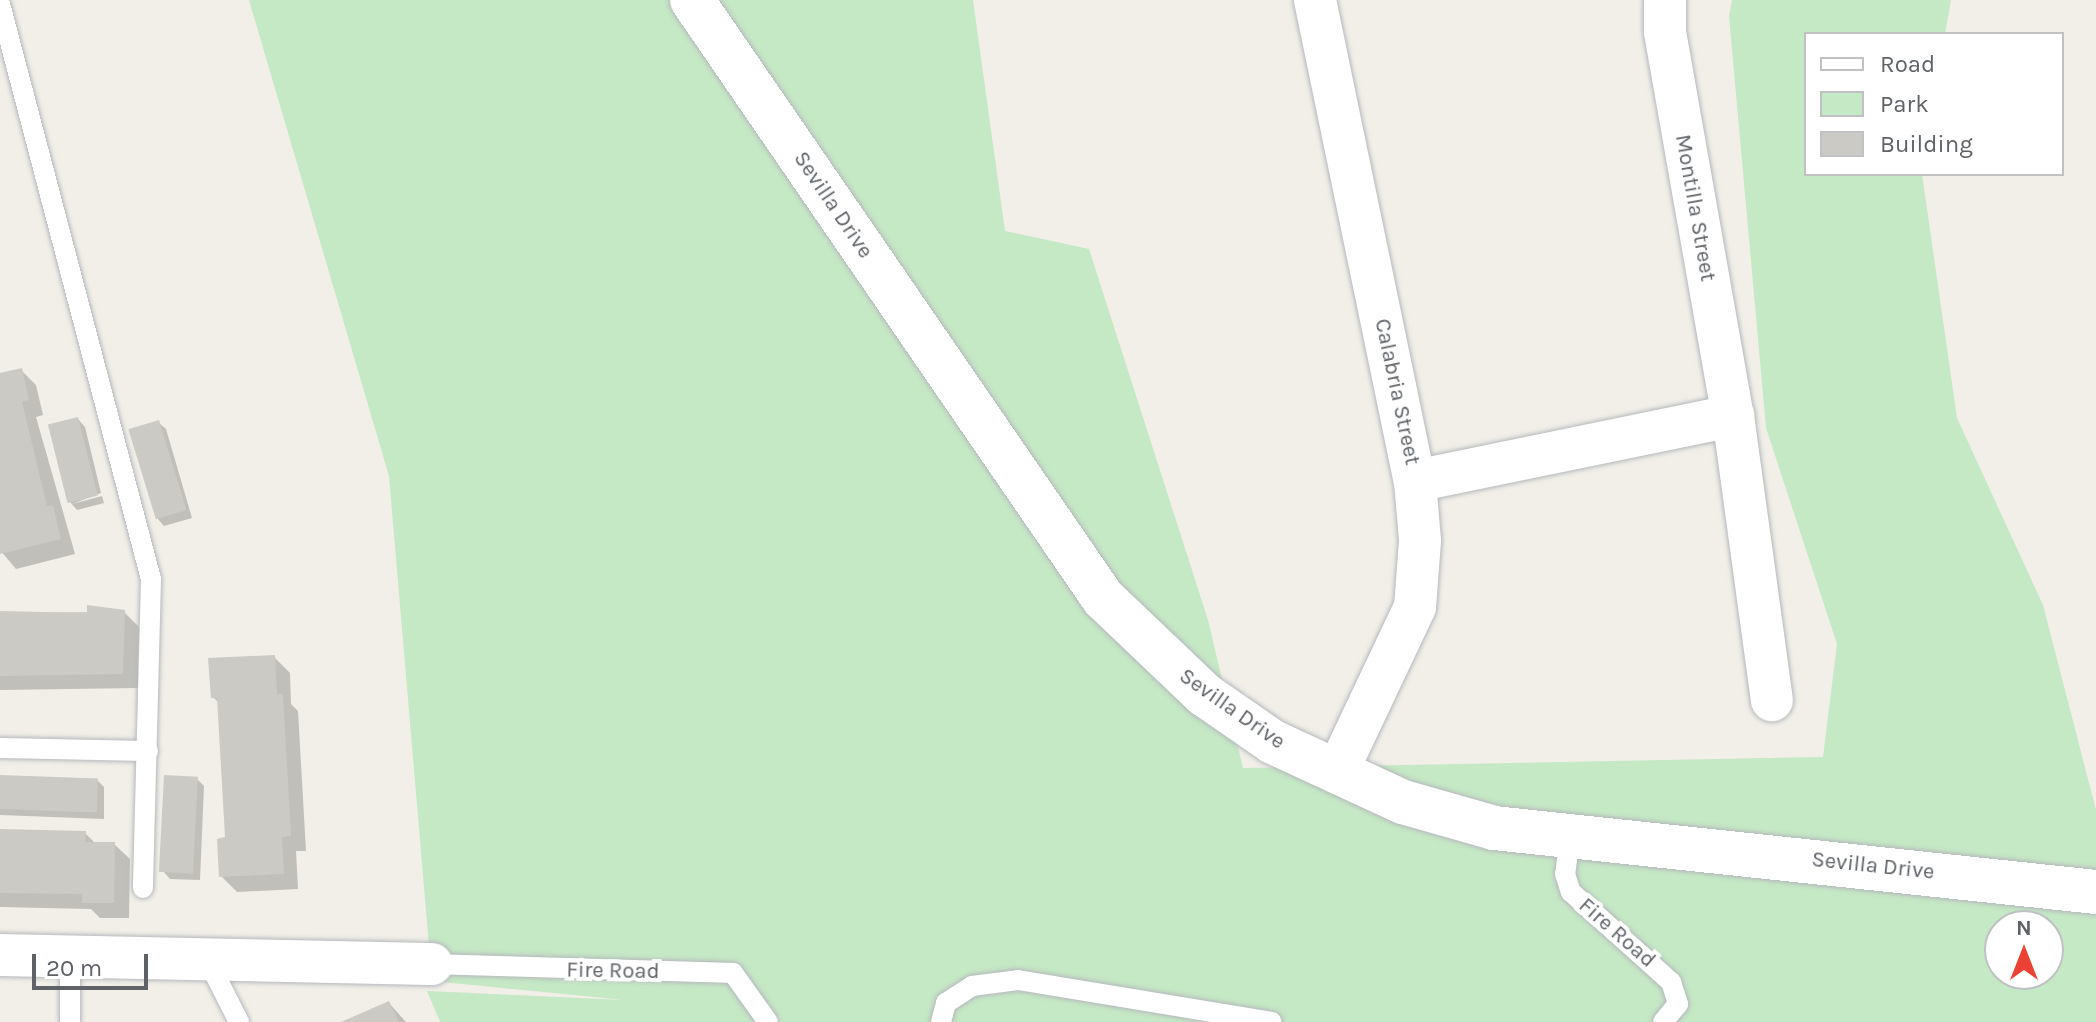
<!DOCTYPE html>
<html>
<head>
<meta charset="utf-8">
<style>
  body { margin:0 }
  #map { position:relative; width:2096px; height:1022px; overflow:hidden; background:#f1efe8; font-family:Karla,sans-serif }
  div>[style] { position:absolute }
  .green>* { inset:0; background:#c5e8c5 }
  .shadow>* { inset:0; background:#0003 }
  .building>* { inset:0; background:#cccac5; transform-origin:0 0 }
  .roads { filter:drop-shadow(0 0 2px #b5b8bc) drop-shadow(0 0 2px #b5b8bc) }
  .lane>* { height:20px; margin:-10px; padding:0 10px; transform-origin:10px; border-radius:10px; background:#fff }
  .street>* { height:42px; margin:-21px; padding:0 21px; transform-origin:21px; border-radius:21px; background:#fff }
  .secondary>* { height:44px; margin:-22px; padding:0 22px; transform-origin:22px; border-radius:22px; background:#fff }
  span { translate:-50% -50%; white-space:nowrap; text-align:center; line-height:1.15; -webkit-text-stroke:8px #fff; paint-order:stroke }
  .street-label { font-size:22px; color:#5f6368 }
  .legend { position:absolute; left:1804px; top:32px; width:260px; height:144px; box-sizing:border-box; background:#fff; border:2px solid #bfc1c3; margin:0; padding:10px 14px; list-style:none; font-size:24px; color:#5f6368 }
  .legend li { display:flex; align-items:center; gap:16px; height:40px }
  .legend b { width:40px; border:2px solid #bfc1c3 }
  .north { position:absolute; left:1984px; top:910px; width:80px; height:80px; box-sizing:border-box; background:#fff; border:2px solid #bfc1c3; border-radius:50%; rotate:0deg; font-size:22px; font-weight:700; line-height:32px; text-align:center; color:#5f6368 }
  .north::after { content:''; display:block; margin:auto; width:28px; height:36px; background:#ea4335; clip-path:polygon(50% 0,100% 100%,50% 72%,0 100%) }
  .scale { position:absolute; left:32px; top:954px; width:116px; height:36px; box-sizing:border-box; border:4px solid #5f6368; border-top:0; padding-left:10px; font-size:24px; line-height:28px; white-space:nowrap; color:#5f6368; -webkit-text-stroke:6px #fff; paint-order:stroke }
</style>
</head>
<body>
<div id="map">
  <div class="green">
    <i style="clip-path:polygon(evenodd,249px 0,973px 0,1005px 231px,1089px 249px,1208px 620px,1243px 768px,1823px 757px,1837px 644px,1766px 428px,1729px 16px,1732px 0,1951px 0,1945px 34px,1806px 34px,1806px 174px,1922px 174px,1957px 418px,2043px 605px,2096px 810px,2096px 1022px,440px 1022px,427px 991px,624px 1000px,432px 981px,389px 476px,249px 0,2000px 926px,2048px 926px,2048px 974px,2000px 974px,2000px 926px)"></i>
  </div>
  <div class="shadow">
    <i style="clip-path:polygon(21px 370px,36px 385px,43px 415px,36px 417px,75px 554px,16px 569px,0 550px,0 375px)"></i>
    <i style="clip-path:polygon(78px 419px,85px 427px,101px 493px,72px 504px,102px 496px,104px 503px,77px 510px,70px 502px)"></i>
    <i style="clip-path:polygon(158px 422px,166px 429px,192px 518px,164px 526px,157px 518px)"></i>
    <i style="clip-path:polygon(124px 612px,139px 627px,138px 688px,0 690px,0 613px)"></i>
    <i style="clip-path:polygon(274px 657px,290px 673px,291px 704px,298px 711px,306px 851px,296px 851px,298px 889px,237px 892px,221px 876px,227px 838px,220px 704px,213px 697px)"></i>
    <i style="clip-path:polygon(0 777px,97px 780px,104px 787px,104px 819px,0 815px)"></i>
    <i style="clip-path:polygon(197px 779px,204px 786px,200px 880px,170px 879px,163px 871px)"></i>
    <i style="clip-path:polygon(0 831px,85px 833px,96px 844px,114px 844px,130px 859px,129px 918px,100px 918px,91px 909px,0 907px)"></i>
    <i style="clip-path:polygon(389px 1003px,406px 1022px,346px 1022px)"></i>
  </div>
  <div class="building">
    <i style="clip-path:polygon(22px 368px,29px 400px,22px 402px,47px 506px,53px 505px,61px 539px,0 554px,0 373px)"></i>
    <i style="left:78px;top:417px;width:81px;height:31px;rotate:76deg"></i>
    <i style="left:159px;top:420px;width:94px;height:32px;rotate:73deg"></i>
    <i style="clip-path:polygon(87px 605px,125px 610px,123px 674px,0 676px,0 611px,87px 613px)"></i>
    <i style="clip-path:polygon(275px 655px,277px 694px,283px 694px,291px 836px,282px 837px,284px 874px,219px 877px,217px 839px,225px 837px,217px 698px,211px 698px,208px 658px)"></i>
    <i style="left:0;top:775px;width:98px;height:34px;rotate:2deg"></i>
    <i style="left:164px;top:775px;width:34px;height:97px;rotate:3deg"></i>
    <i style="clip-path:polygon(0 829px,86px 831px,85px 842px,115px 842px,114px 903px,82px 903px,82px 894px,0 893px)"></i>
    <i style="clip-path:polygon(389px 1001px,399px 1022px,341px 1022px)"></i>
  </div>
  <div class="roads">
    <div class="lane">
      <i style="left:0;top:4px;width:594px;rotate:75.29deg"></i>
      <i style="left:151px;top:579px;width:309px;rotate:91.5deg"></i>
      <i style="left:0;top:748px;width:148px;rotate:1.2deg"></i>
      <i style="left:1570px;top:835px;width:39px;rotate:97deg"></i>
      <i style="left:1565px;top:874px;width:19px;rotate:72deg"></i>
      <i style="left:1571px;top:892px;width:135px;rotate:42deg"></i>
      <i style="left:1671px;top:982px;width:23px;rotate:72deg"></i>
      <i style="left:1678px;top:1004px;width:23px;rotate:130deg"></i>
      <i style="left:206px;top:957px;width:73px;rotate:63.1deg"></i>
      <i style="left:432px;top:964px;width:301px;rotate:1.7deg"></i>
      <i style="left:733px;top:973px;width:60px;rotate:54.5deg"></i>
      <i style="left:70px;top:1022px;width:66px;rotate:-90deg"></i>
      <i style="left:941px;top:1022px;width:20px;rotate:-75deg"></i>
      <i style="left:946px;top:1003px;width:31px;rotate:-33deg"></i>
      <i style="left:972px;top:986px;width:46px;rotate:-7.4deg"></i>
      <i style="left:1018px;top:980px;width:257px;rotate:9.4deg"></i>
    </div>
    <div class="street">
      <i style="left:1315px;top:0;width:491px;rotate:78.3deg"></i>
      <i style="left:1415px;top:481px;width:60px;rotate:85.2deg"></i>
      <i style="left:1420px;top:541px;width:66px;rotate:94.3deg"></i>
      <i style="left:1415px;top:607px;width:183px;rotate:115.3deg"></i>
      <i style="left:1665px;top:0;width:32px;rotate:90deg"></i>
      <i style="left:1665px;top:32px;width:390px;rotate:80deg"></i>
      <i style="left:1733px;top:416px;width:287px;rotate:82.2deg"></i>
      <i style="left:1415px;top:481px;width:325px;rotate:-11.6deg"></i>
      <i style="left:0;top:955px;width:432px;rotate:1.2deg"></i>
    </div>
    <div class="secondary">
      <i style="left:692px;top:0;width:726px;rotate:55.5deg"></i>
      <i style="left:1103px;top:598px;width:141px;rotate:43.6deg"></i>
      <i style="left:1205px;top:695px;width:83px;rotate:34.7deg"></i>
      <i style="left:1273px;top:742px;width:143px;rotate:24.8deg"></i>
      <i style="left:1403px;top:802px;width:95px;rotate:15.9deg"></i>
      <i style="left:1494px;top:828px;width:605px;rotate:6.07deg"></i>
    </div>
  </div>
  <div class="street-label">
    <span style="left:833px;top:205px;rotate:56deg">Sevilla Drive</span>
    <span style="left:1695px;top:208px;rotate:80deg">Montilla Street</span>
    <span style="left:1397px;top:392px;rotate:78deg">Calabria Street</span>
    <span style="left:1232px;top:709px;rotate:35deg">Sevilla Drive</span>
    <span style="left:1873px;top:866px;rotate:6deg">Sevilla Drive</span>
    <span style="left:1617px;top:933px;rotate:41deg">Fire Road</span>
    <span style="left:613px;top:971px;rotate:1deg">Fire Road</span>
  </div>
  <ul class="legend">
  <li><b style="height:10px;background:#fff"></b>Road</li>
  <li><b style="height:22px;background:#c5e8c5"></b>Park</li>
  <li><b style="height:22px;background:#cccac5"></b>Building</li>
  </ul>
  <div class="north">N</div>
  <div class="scale">20 m</div>
</div>
</body>
</html>
